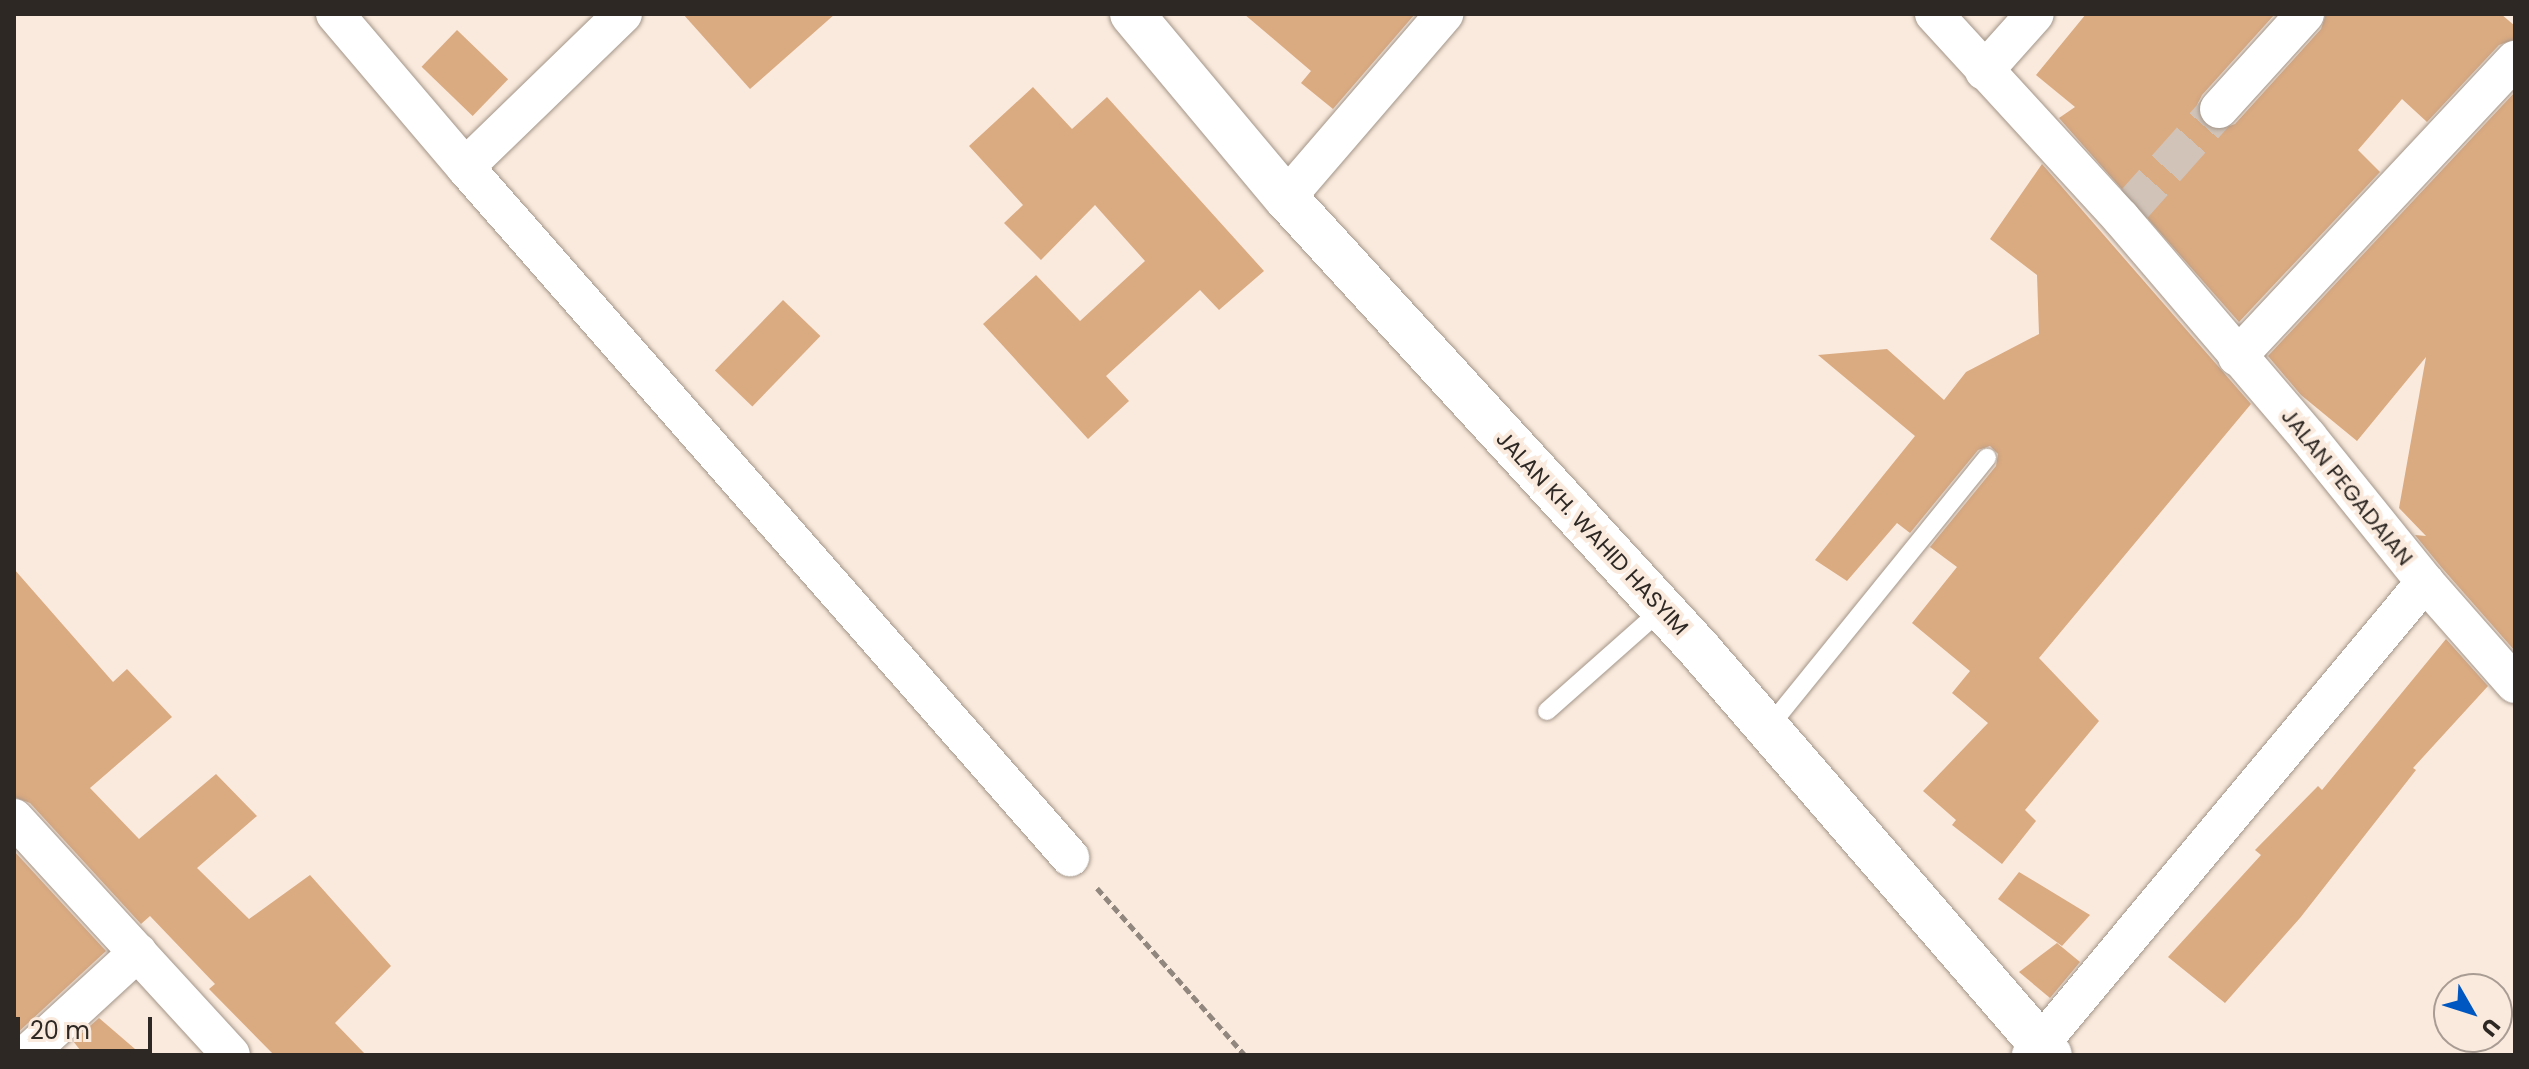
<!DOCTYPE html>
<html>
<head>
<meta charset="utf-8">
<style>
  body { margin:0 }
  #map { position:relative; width:2529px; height:1069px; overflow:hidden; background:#faeadd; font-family:Poppins,sans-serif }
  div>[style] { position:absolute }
  .building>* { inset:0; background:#daaa81; transform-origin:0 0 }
  .street-tunnel>* { height:38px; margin-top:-19px; transform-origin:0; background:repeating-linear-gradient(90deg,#d1c3b8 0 38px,transparent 0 57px) }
  .path>* { height:5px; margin-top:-2.5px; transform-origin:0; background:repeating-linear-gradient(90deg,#91877e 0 8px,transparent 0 12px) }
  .roads { filter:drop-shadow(0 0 2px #a39589) drop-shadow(0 0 2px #a39589) }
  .lane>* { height:18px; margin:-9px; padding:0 9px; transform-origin:9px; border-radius:9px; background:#fff }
  .street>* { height:38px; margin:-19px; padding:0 19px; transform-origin:19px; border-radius:19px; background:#fff }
  .primary>* { height:44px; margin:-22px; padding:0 22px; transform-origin:22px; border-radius:22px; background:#fff }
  span { translate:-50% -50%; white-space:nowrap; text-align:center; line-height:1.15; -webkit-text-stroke:8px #faeadd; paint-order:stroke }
  .street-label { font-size:22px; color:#2e2824 }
  .frame { position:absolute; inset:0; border:16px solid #2e2824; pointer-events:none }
  .north { position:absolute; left:2433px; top:973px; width:80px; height:80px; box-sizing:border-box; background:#faeadd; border:2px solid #a89c93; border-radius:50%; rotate:129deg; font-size:22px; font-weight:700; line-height:32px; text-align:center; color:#2e2824 }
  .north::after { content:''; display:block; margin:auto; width:28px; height:36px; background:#0157c1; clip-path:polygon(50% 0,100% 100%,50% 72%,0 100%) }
  .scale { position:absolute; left:16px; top:1017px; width:136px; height:36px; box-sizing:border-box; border:4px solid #2e2824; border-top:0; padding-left:10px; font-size:24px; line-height:28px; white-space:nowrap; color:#2e2824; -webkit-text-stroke:6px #faeadd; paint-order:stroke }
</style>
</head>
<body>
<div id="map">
  <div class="building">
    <i style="clip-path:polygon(683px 14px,835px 14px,750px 89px)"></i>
    <i style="clip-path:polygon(1244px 14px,1415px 14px,1333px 109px,1301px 83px,1311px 71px)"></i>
    <i style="clip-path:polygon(2086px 14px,2275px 14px,2202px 95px,2197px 105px,2198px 116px,2205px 126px,2215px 131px,2235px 124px,2321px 29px,2326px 14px,2501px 14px,2515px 26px,2515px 39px,2499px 45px,2427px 122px,2402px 99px,2358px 150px,2380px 172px,2239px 322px,2059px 118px,2075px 107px,2036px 75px)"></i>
    <i style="left:457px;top:30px;width:71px;height:51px;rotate:44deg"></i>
    <i style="clip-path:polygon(1033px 87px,1072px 129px,1107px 97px,1264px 271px,1219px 310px,1200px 290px,1106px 376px,1129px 401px,1088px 439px,983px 324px,1036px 275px,1080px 321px,1145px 261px,1095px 205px,1041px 260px,1004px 223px,1023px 205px,969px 146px)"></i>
    <i style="clip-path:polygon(2515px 92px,2515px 651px,2442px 568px,2415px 535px,2426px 536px,2399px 508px,2426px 357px,2357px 441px,2301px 395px,2268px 356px)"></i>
    <i style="clip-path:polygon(2042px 164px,2251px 404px,2039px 658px,2099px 721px,2025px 810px,2036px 821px,2002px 864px,1952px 825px,1956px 820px,1923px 791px,1988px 723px,1952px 693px,1970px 671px,1912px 623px,1957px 567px,1930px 547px,1996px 466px,1998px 454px,1990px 446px,1978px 450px,1910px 533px,1897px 523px,1847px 581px,1815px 560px,1915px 436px,1818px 355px,1887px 349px,1944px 400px,1966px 372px,2039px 334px,2037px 275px,1990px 239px)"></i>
    <i style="left:783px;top:300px;width:52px;height:98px;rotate:44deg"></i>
    <i style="clip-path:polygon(14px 569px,113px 682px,127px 669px,172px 717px,90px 788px,139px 839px,216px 774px,257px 816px,197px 868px,249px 919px,310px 875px,391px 966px,335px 1023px,366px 1055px,274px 1055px,209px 989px,215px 984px,150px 916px,141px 924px,30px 803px,14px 797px)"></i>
    <i style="clip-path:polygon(2446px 639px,2488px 686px,2413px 768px,2416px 770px,2300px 918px,2225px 1003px,2168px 957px,2261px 855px,2255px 850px,2318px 786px,2322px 790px)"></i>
    <i style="clip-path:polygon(14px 851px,106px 951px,14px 1036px)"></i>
    <i style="clip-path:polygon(2019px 872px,2090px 915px,2062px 946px,1998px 899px)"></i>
    <i style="clip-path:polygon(2057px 943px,2080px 962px,2050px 998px,2019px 972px)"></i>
    <i style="clip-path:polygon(99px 1018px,142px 1055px,84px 1055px,73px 1041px)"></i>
  </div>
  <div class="street-tunnel">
    <i style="left:2128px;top:211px;width:137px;rotate:-48.3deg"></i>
  </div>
  <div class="path">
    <i style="left:1097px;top:888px;width:223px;rotate:48.5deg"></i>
  </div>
  <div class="roads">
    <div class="lane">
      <i style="left:1547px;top:711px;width:152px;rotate:-41.5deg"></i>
      <i style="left:1768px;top:728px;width:348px;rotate:-51deg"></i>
    </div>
    <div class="street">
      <i style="left:335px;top:14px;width:201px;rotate:49.6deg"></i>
      <i style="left:623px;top:14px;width:220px;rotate:135.9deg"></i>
      <i style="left:465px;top:167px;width:918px;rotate:48.76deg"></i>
      <i style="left:1934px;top:14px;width:277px;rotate:47.5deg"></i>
      <i style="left:2121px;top:218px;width:288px;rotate:49.5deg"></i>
      <i style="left:2308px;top:437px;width:186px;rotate:51.1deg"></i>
      <i style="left:2425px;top:582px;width:616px;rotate:129.79deg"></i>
      <i style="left:1984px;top:71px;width:76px;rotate:-48.2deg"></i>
      <i style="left:2219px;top:109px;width:128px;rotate:-47.8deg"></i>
      <i style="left:1286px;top:198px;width:243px;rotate:-49.3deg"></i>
      <i style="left:2237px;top:357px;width:407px;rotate:-46.9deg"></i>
      <i style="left:2425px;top:582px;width:136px;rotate:48.6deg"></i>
      <i style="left:14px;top:818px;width:321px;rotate:47.5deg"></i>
      <i style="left:26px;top:1055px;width:152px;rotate:-42.6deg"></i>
    </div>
    <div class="primary">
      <i style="left:1132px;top:14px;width:240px;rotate:50.1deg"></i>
      <i style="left:1286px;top:198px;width:613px;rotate:47.51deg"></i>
      <i style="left:1700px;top:650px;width:535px;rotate:49.17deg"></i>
    </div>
  </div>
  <div class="street-label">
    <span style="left:2347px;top:487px;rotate:51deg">JALAN PEGADAIAN</span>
    <span style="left:1592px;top:533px;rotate:47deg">JALAN KH. WAHID HASYIM</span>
  </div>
  <div class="frame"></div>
  <div class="north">U</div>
  <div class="scale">20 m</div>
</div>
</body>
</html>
